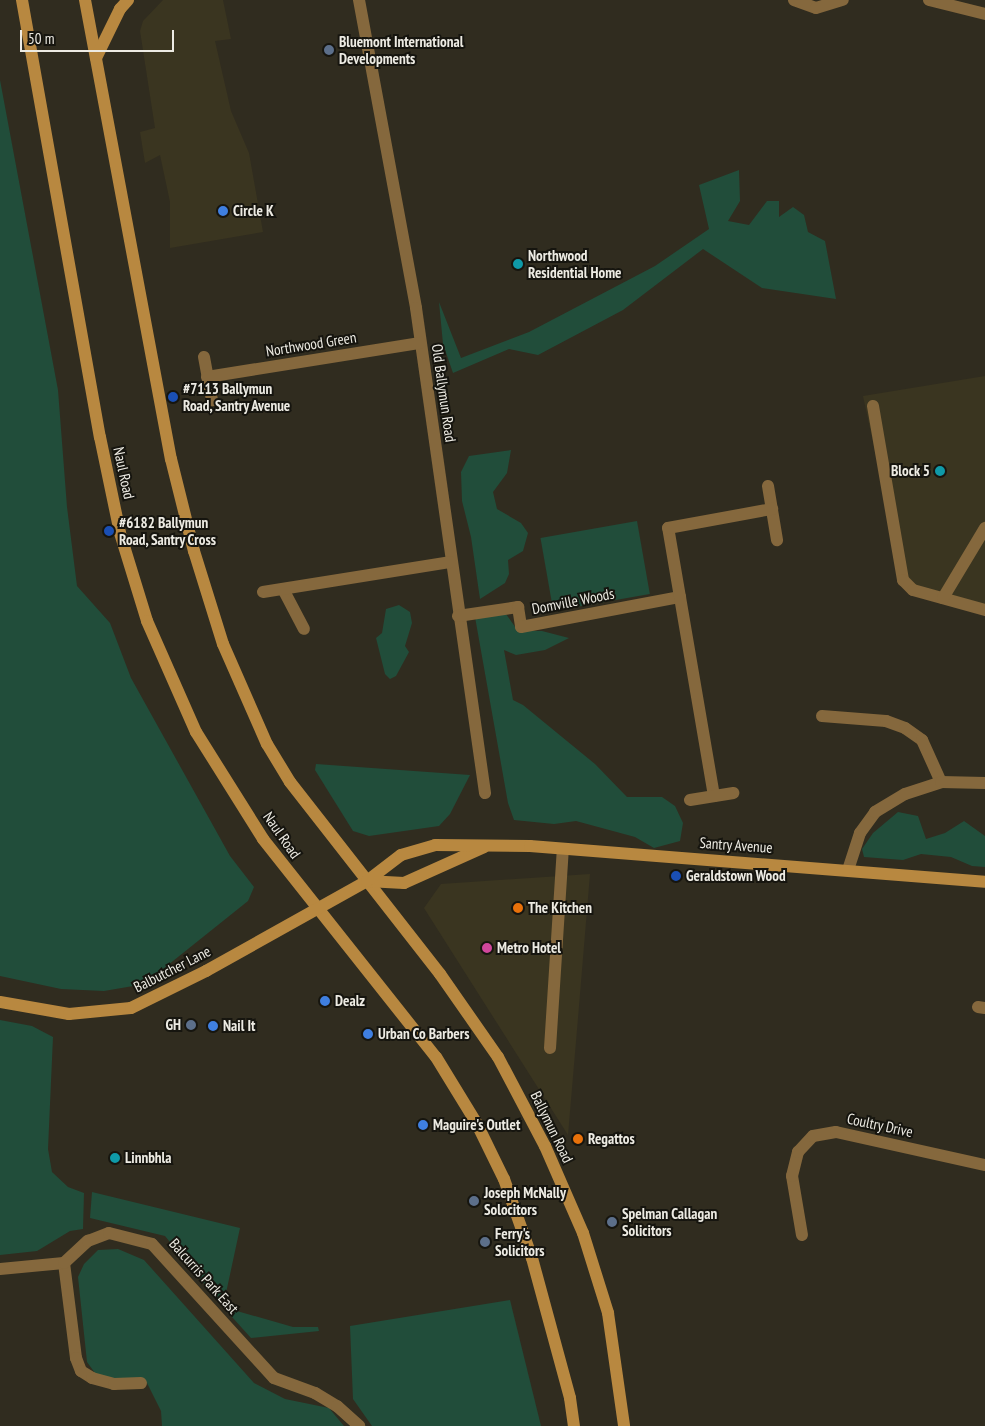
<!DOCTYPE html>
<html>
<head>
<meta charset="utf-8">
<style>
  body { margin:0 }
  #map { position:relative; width:985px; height:1426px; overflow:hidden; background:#302c1f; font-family:"PT Sans Narrow",sans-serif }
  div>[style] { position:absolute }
  .built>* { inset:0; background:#3a3520 }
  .green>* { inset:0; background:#214d3a; transform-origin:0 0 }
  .street>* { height:12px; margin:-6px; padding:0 6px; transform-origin:6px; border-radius:6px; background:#85683d }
  .secondary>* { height:12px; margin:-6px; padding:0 6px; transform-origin:6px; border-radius:6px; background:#b88840 }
  .dots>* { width:14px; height:14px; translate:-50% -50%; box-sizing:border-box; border:2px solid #16150f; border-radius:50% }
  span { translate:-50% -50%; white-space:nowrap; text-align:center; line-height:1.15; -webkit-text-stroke:4px #16150f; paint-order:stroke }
  .poi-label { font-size:15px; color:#edebe3; font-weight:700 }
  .left { translate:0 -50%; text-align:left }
  .right { translate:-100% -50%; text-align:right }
  .street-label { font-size:15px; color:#edebe3 }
  .scale { position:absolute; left:20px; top:30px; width:154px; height:22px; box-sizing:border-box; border:2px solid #edebe3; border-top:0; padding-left:6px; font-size:15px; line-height:18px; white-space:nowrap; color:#edebe3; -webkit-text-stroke:4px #16150f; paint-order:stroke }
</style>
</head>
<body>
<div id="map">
  <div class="built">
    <i style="clip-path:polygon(163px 0,223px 0,231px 39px,215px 41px,231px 111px,249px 153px,263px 232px,170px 248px,170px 202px,160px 155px,145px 163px,140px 132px,155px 128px,140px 31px,143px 21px)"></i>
    <i style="clip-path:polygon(985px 376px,985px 609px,913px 590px,903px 580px,863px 396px)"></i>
    <i style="clip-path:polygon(590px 874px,578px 1018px,568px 1135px,424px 908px,441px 884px)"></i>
  </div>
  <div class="green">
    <i style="clip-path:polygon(0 80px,58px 390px,67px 507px,77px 586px,110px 623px,131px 678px,230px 856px,254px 887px,248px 901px,153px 977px,139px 985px,104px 991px,61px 989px,0 976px)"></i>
    <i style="clip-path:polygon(739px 170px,740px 201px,728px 221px,749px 225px,767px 201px,779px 201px,779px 217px,793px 207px,804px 215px,808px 232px,825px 241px,836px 299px,762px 288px,703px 249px,623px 310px,538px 355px,509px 349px,453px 373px,443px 344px,439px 302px,461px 358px,529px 332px,655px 266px,709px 229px,699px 185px)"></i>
    <i style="clip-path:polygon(511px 450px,507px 473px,493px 492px,497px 509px,521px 523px,528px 533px,523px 551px,508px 560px,509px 574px,505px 583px,480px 599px,471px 537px,462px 501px,461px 472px,469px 456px)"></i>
    <i style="left:637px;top:521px;width:74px;height:98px;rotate:80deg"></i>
    <i style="clip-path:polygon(399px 605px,410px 612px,412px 623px,405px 646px,409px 652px,396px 676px,390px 679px,385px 674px,376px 638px,382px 633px,386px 609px)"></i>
    <i style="clip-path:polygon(506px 614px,518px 631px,542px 631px,569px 638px,545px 650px,516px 655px,504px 650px,513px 700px,523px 705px,595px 764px,627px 797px,662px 797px,675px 806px,683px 823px,680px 841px,654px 848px,635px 837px,576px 821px,554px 824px,514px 820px,508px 803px,475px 617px)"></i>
    <i style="clip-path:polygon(316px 764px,470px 775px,450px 814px,439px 826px,369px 836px,353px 831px,315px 770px)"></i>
    <i style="clip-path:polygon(898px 812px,918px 816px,926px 839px,945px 833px,964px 821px,985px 836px,985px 867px,972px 866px,951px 857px,921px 854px,903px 860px,864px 857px,862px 849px,873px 833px)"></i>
    <i style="clip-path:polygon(0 1020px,32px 1026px,53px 1037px,48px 1149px,52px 1172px,68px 1187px,84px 1193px,83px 1229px,70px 1231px,37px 1251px,0 1255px)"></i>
    <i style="clip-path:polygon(92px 1192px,240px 1228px,223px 1307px,293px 1327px,318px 1327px,319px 1331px,251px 1338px,223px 1307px,165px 1236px,90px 1218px)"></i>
    <i style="clip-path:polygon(118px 1249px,144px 1260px,254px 1383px,285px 1399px,329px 1408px,344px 1426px,162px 1426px,161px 1411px,147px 1383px,114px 1384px,95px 1373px,87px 1362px,78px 1277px,84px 1264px,98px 1250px)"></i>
    <i style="clip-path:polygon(510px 1300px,541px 1426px,372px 1426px,353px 1399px,350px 1326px)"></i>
  </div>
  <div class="street">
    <i style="left:359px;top:0;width:313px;rotate:79.5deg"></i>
    <i style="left:416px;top:308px;width:490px;rotate:81.9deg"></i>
    <i style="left:794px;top:0;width:23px;rotate:20deg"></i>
    <i style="left:816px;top:8px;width:28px;rotate:-17deg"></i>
    <i style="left:929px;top:0;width:58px;rotate:14deg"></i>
    <i style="left:204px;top:357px;width:44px;rotate:79.5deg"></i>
    <i style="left:207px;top:377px;width:216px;rotate:-9.1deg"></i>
    <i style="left:873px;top:406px;width:177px;rotate:80.2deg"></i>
    <i style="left:903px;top:580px;width:14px;rotate:45deg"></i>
    <i style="left:913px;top:590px;width:75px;rotate:15.5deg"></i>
    <i style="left:768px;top:486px;width:55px;rotate:80.5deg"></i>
    <i style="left:283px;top:589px;width:45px;rotate:62.3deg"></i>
    <i style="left:263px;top:592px;width:189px;rotate:-9.1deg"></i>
    <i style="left:943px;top:598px;width:82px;rotate:-59deg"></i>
    <i style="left:458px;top:616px;width:61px;rotate:-8.5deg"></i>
    <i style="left:518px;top:607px;width:20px;rotate:81deg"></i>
    <i style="left:521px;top:627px;width:162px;rotate:-10.7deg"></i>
    <i style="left:822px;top:716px;width:64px;rotate:4.5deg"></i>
    <i style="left:886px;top:721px;width:20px;rotate:20deg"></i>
    <i style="left:905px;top:728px;width:21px;rotate:35deg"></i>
    <i style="left:922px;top:740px;width:46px;rotate:65.7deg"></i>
    <i style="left:714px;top:796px;width:272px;rotate:-99.7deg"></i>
    <i style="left:668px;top:528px;width:106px;rotate:-10.4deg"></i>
    <i style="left:690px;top:800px;width:44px;rotate:-9.2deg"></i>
    <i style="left:848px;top:870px;width:39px;rotate:-72deg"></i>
    <i style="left:860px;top:833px;width:26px;rotate:-54deg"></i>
    <i style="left:875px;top:812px;width:35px;rotate:-31deg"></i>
    <i style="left:905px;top:794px;width:38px;rotate:-18deg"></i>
    <i style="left:941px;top:782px;width:44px;rotate:1.3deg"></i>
    <i style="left:978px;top:1007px;width:7px;rotate:8deg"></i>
    <i style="left:550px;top:1048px;width:199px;rotate:-86.3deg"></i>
    <i style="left:802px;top:1235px;width:60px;rotate:-99.6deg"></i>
    <i style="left:792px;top:1176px;width:25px;rotate:-76deg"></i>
    <i style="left:798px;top:1152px;width:22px;rotate:-47deg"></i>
    <i style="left:813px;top:1136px;width:23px;rotate:-10deg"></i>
    <i style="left:836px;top:1132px;width:153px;rotate:12.5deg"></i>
    <i style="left:64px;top:1263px;width:96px;rotate:82.8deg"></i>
    <i style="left:76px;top:1358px;width:14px;rotate:69deg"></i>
    <i style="left:81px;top:1371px;width:13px;rotate:32deg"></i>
    <i style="left:92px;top:1378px;width:23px;rotate:15deg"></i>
    <i style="left:114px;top:1384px;width:27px;rotate:-2deg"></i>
    <i style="left:0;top:1269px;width:64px;rotate:-5.4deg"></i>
    <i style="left:64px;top:1263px;width:33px;rotate:-43deg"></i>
    <i style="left:88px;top:1241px;width:22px;rotate:-21deg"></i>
    <i style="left:109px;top:1233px;width:44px;rotate:14.3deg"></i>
    <i style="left:152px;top:1244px;width:181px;rotate:47.7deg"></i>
    <i style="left:274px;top:1378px;width:44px;rotate:20.1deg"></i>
    <i style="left:315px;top:1393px;width:26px;rotate:31deg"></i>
    <i style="left:337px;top:1406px;width:30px;rotate:42deg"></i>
  </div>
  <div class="secondary">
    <i style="left:22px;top:0;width:444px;rotate:79.9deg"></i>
    <i style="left:100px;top:437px;width:98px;rotate:78.2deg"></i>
    <i style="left:120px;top:533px;width:92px;rotate:72.9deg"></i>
    <i style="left:147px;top:621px;width:121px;rotate:66.2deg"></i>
    <i style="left:196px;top:732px;width:126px;rotate:57.9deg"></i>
    <i style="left:263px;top:839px;width:278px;rotate:51.6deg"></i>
    <i style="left:436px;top:1057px;width:79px;rotate:58.5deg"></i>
    <i style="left:477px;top:1124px;width:61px;rotate:63.9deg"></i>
    <i style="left:504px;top:1179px;width:84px;rotate:70.5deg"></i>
    <i style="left:532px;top:1258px;width:145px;rotate:74.8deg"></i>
    <i style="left:570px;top:1398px;width:28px;rotate:82deg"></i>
    <i style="left:85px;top:0;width:467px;rotate:79.4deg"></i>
    <i style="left:171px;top:459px;width:95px;rotate:76deg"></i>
    <i style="left:194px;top:551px;width:97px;rotate:72.7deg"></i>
    <i style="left:223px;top:644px;width:109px;rotate:66.3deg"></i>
    <i style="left:267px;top:744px;width:44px;rotate:58.8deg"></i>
    <i style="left:290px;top:782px;width:244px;rotate:52deg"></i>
    <i style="left:440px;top:974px;width:101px;rotate:55.1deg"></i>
    <i style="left:498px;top:1057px;width:101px;rotate:62.2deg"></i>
    <i style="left:545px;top:1146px;width:95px;rotate:66.4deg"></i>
    <i style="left:583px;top:1233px;width:84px;rotate:72.6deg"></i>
    <i style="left:608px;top:1313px;width:114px;rotate:81.9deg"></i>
    <i style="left:96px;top:58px;width:55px;rotate:-63.9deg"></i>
    <i style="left:120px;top:9px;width:12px;rotate:-48deg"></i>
    <i style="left:367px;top:881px;width:37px;rotate:3deg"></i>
    <i style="left:404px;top:883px;width:88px;rotate:-24.2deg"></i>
    <i style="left:0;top:1002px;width:70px;rotate:9.9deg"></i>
    <i style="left:69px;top:1014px;width:62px;rotate:-5.5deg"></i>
    <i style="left:131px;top:1008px;width:84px;rotate:-26.3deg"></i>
    <i style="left:206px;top:971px;width:184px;rotate:-29.2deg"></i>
    <i style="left:367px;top:881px;width:43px;rotate:-37.4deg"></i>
    <i style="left:401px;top:855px;width:35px;rotate:-16deg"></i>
    <i style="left:435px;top:845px;width:95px;rotate:0.6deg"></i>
    <i style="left:530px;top:846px;width:456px;rotate:4.5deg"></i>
  </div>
  <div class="dots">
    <i style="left:329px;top:50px;background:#5c6f8a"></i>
    <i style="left:223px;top:211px;background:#3f7fe0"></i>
    <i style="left:518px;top:264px;background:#0f9aa8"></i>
    <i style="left:173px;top:397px;background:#1a4fb4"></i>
    <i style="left:940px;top:471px;background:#0f9aa8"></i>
    <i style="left:109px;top:531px;background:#1a4fb4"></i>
    <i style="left:676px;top:876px;background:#1a4fb4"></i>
    <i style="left:518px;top:908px;background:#e8710a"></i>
    <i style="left:487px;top:948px;background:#d1479c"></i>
    <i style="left:325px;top:1001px;background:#3f7fe0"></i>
    <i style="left:191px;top:1025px;background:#5c6f8a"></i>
    <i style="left:213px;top:1026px;background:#3f7fe0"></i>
    <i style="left:368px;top:1034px;background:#3f7fe0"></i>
    <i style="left:423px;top:1125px;background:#3f7fe0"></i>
    <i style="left:578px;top:1139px;background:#e8710a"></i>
    <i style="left:115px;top:1158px;background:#0f9aa8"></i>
    <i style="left:474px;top:1201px;background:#5c6f8a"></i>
    <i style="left:612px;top:1222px;background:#5c6f8a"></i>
    <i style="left:485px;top:1242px;background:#5c6f8a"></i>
  </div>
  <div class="poi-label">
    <span class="left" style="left:339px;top:50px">Bluemont International<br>Developments</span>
    <span class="left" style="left:233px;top:211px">Circle K</span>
    <span class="left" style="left:528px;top:264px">Northwood<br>Residential Home</span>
    <span class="left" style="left:183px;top:397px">#7113 Ballymun<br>Road, Santry Avenue</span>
    <span class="right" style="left:930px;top:471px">Block 5</span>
    <span class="left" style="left:119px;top:531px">#6182 Ballymun<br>Road, Santry Cross</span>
    <span class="left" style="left:686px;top:876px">Geraldstown Wood</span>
    <span class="left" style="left:528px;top:908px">The Kitchen</span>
    <span class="left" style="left:497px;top:948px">Metro Hotel</span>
    <span class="left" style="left:335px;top:1001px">Dealz</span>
    <span class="right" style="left:181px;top:1025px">GH</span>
    <span class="left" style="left:223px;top:1026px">Nail It</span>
    <span class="left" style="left:378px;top:1034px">Urban Co Barbers</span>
    <span class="left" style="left:433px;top:1125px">Maguire's Outlet</span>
    <span class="left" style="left:588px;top:1139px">Regattos</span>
    <span class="left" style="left:125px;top:1158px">Linnbhla</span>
    <span class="left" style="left:484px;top:1201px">Joseph McNally<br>Solocitors</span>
    <span class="left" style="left:622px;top:1222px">Spelman Callagan<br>Solicitors</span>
    <span class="left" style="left:495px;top:1242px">Ferry's<br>Solicitors</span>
  </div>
  <div class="street-label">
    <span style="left:311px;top:344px;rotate:-9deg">Northwood Green</span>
    <span style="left:444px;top:393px;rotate:82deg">Old Ballymun Road</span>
    <span style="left:124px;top:473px;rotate:78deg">Naul Road</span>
    <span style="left:573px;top:601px;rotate:-11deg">Domville Woods</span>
    <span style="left:282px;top:835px;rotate:55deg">Naul Road</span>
    <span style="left:736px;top:845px;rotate:4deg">Santry Avenue</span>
    <span style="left:172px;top:969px;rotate:-27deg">Balbutcher Lane</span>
    <span style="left:880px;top:1125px;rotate:12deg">Coultry Drive</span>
    <span style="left:552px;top:1127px;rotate:64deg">Ballymun Road</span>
    <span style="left:204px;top:1276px;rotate:48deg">Balcurris Park East</span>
  </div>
  <div class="scale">50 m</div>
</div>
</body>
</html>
